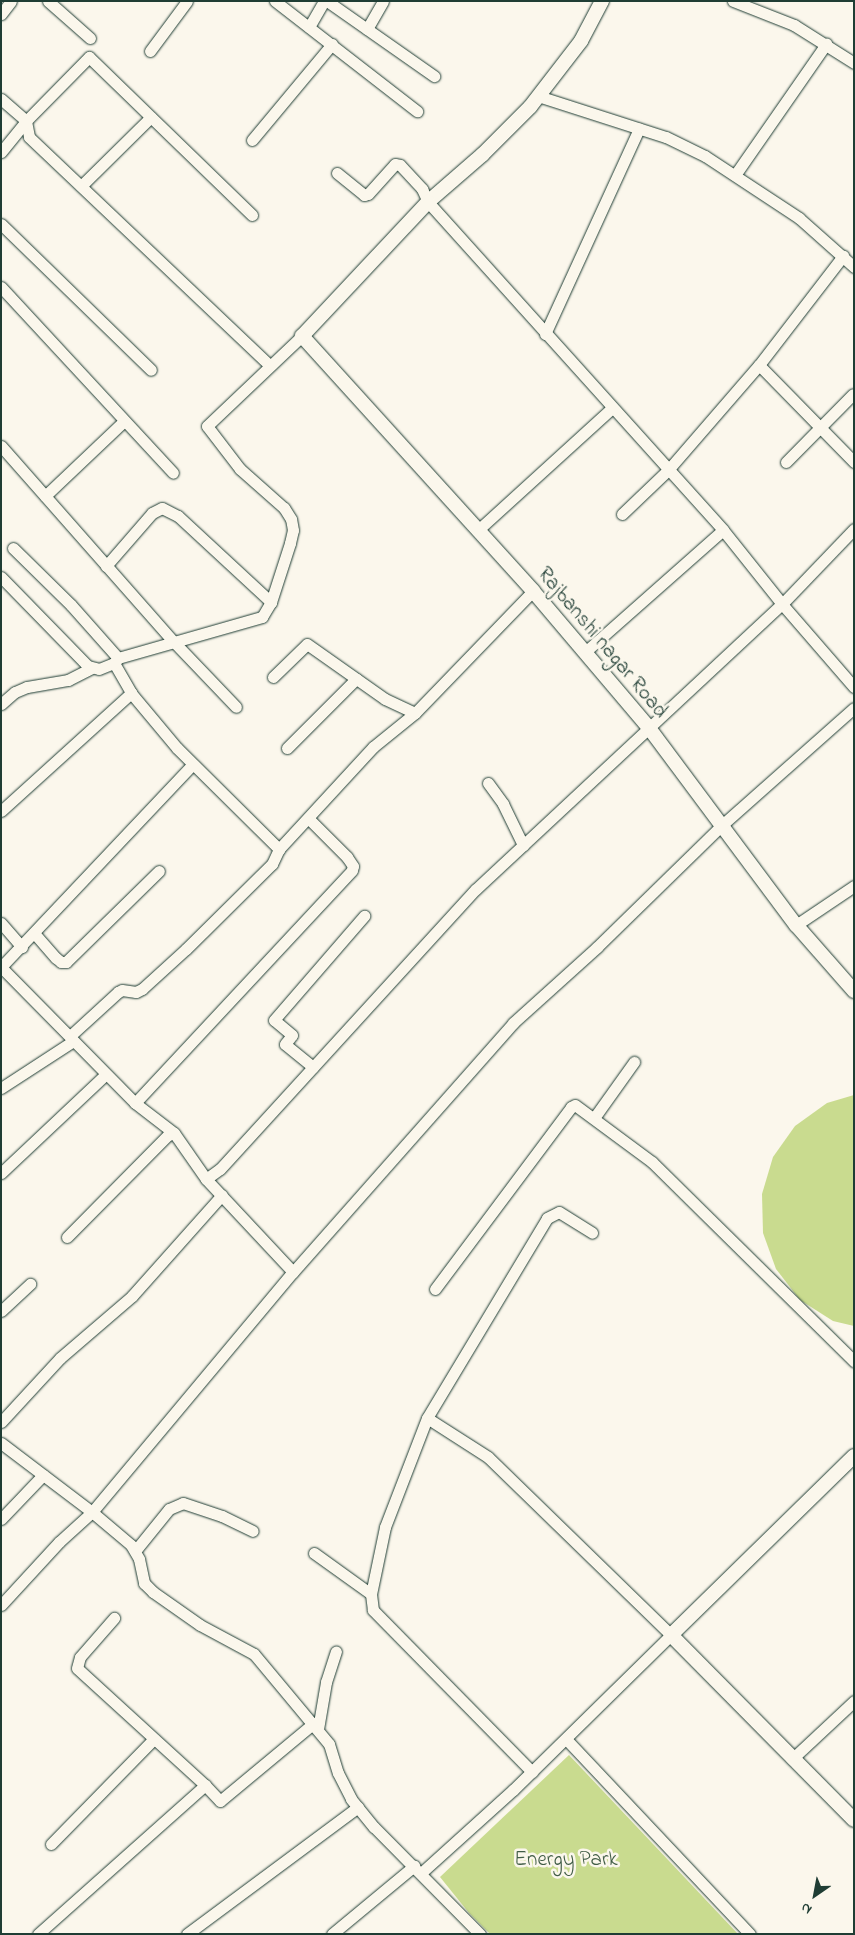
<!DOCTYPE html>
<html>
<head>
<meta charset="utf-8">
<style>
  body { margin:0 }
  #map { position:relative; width:855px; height:1935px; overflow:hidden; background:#fbf7ec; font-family:"Indie Flower",sans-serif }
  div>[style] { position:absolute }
  .green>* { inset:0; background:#c9db8f }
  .roads { filter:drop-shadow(0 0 1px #1f3d34) drop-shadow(0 0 1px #1f3d34) }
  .minor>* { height:11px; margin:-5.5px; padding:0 5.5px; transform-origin:5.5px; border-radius:5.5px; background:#fbf7ec }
  .tertiary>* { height:14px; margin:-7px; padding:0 7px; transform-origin:7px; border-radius:7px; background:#fbf7ec }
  span { translate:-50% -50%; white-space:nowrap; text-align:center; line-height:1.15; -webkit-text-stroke:5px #fbf7ec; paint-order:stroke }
  .street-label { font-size:21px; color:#1f3d34 }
  .park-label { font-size:21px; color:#415d46 }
  .frame { position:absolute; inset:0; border:2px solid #1f3d34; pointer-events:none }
  .north { position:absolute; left:790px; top:1870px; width:50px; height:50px; -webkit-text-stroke:4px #fbf7ec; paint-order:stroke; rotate:213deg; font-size:14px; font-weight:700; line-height:20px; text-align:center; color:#1f3d34 }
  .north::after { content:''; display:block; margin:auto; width:18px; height:22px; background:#1f3d34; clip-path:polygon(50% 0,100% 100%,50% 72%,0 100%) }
</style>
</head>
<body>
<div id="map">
  <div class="green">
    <i style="clip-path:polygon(854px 1095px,854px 1326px,833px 1321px,800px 1300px,776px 1269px,763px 1233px,762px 1194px,773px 1157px,795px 1126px,827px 1103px)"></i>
    <i style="clip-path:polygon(569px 1755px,738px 1934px,490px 1934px,469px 1913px,440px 1877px)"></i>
  </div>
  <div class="roads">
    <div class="minor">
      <i style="left:48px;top:1px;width:56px;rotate:41.4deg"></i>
      <i style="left:275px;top:1px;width:180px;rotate:37.8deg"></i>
      <i style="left:327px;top:1px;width:131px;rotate:35deg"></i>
      <i style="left:733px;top:1px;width:66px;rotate:21.5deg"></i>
      <i style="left:794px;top:25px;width:71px;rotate:32.3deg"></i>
      <i style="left:1px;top:14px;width:16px;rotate:-52deg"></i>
      <i style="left:309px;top:27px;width:30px;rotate:-60deg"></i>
      <i style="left:367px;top:29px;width:32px;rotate:-60deg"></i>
      <i style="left:150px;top:51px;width:62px;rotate:-53.5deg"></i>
      <i style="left:538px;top:96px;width:134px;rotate:17.8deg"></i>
      <i style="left:666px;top:137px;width:43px;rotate:26deg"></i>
      <i style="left:705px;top:156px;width:113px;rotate:33.4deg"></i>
      <i style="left:799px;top:218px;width:74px;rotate:41.7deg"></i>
      <i style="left:1px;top:99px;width:33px;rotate:41deg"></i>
      <i style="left:26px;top:121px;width:16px;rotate:79deg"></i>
      <i style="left:29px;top:137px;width:332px;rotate:43.5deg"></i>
      <i style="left:252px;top:140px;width:125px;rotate:-50.2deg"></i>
      <i style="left:1px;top:152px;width:40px;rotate:-51deg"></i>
      <i style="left:26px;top:121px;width:90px;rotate:-45.5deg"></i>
      <i style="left:89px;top:57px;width:227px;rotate:44.1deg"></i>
      <i style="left:337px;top:173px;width:35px;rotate:39deg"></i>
      <i style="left:364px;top:195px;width:4px;rotate:-14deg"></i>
      <i style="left:368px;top:194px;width:40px;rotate:-48deg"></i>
      <i style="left:395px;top:164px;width:5px;rotate:11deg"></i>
      <i style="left:400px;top:165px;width:33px;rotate:47deg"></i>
      <i style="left:422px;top:189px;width:14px;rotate:65deg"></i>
      <i style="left:428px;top:202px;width:441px;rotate:48deg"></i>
      <i style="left:723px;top:530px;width:95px;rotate:51.4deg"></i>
      <i style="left:782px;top:604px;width:110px;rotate:49.1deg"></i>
      <i style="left:735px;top:175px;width:160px;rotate:-55.2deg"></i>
      <i style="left:81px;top:186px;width:98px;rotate:-44.6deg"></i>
      <i style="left:1px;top:224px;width:209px;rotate:44.2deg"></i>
      <i style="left:1px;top:287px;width:253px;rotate:47.2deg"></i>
      <i style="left:545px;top:334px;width:226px;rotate:-65.4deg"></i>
      <i style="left:759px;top:365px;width:136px;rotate:45.6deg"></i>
      <i style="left:1px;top:446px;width:260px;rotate:48.6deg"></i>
      <i style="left:173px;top:641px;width:91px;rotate:46.3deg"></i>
      <i style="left:786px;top:462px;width:95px;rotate:-45.4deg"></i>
      <i style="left:45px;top:496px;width:109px;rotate:-43.5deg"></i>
      <i style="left:622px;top:514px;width:64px;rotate:-43.7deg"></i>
      <i style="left:668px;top:470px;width:139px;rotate:-49.1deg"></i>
      <i style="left:759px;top:365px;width:138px;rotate:-52.4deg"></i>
      <i style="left:478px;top:530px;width:181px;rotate:-42.3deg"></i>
      <i style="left:13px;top:548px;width:81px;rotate:44.5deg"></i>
      <i style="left:71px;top:605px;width:71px;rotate:48.4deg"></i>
      <i style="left:106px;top:566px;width:70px;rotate:-49deg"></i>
      <i style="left:152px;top:513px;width:11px;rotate:-27deg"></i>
      <i style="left:162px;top:508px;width:18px;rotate:27deg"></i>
      <i style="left:178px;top:516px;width:127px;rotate:42.8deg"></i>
      <i style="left:1px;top:577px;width:124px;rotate:45.7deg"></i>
      <i style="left:88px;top:666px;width:11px;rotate:15deg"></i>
      <i style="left:99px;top:669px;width:16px;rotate:-22deg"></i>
      <i style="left:114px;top:663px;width:34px;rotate:60deg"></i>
      <i style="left:131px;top:693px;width:72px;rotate:50.1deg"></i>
      <i style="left:177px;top:748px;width:144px;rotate:44.7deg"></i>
      <i style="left:279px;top:849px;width:139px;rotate:-47.3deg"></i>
      <i style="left:373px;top:747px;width:54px;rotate:-39deg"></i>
      <i style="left:415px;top:713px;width:170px;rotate:-46deg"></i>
      <i style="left:585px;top:652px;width:184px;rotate:-41.5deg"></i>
      <i style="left:114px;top:663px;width:6px;rotate:-51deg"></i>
      <i style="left:118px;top:658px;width:150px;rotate:-15.9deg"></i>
      <i style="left:262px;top:617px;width:17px;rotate:-59deg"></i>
      <i style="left:271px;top:602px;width:62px;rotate:-72.1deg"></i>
      <i style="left:290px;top:543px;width:13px;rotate:-77deg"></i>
      <i style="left:293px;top:530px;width:11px;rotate:-100deg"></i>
      <i style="left:291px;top:519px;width:13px;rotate:-122deg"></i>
      <i style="left:284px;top:508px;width:59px;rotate:-138.4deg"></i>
      <i style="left:240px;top:469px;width:54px;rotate:-127.5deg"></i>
      <i style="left:207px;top:426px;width:131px;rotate:-43.5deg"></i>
      <i style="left:273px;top:677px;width:47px;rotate:-44.1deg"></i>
      <i style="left:307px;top:644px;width:95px;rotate:35.2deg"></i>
      <i style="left:385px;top:699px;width:33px;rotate:25deg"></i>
      <i style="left:1px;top:704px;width:18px;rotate:-41deg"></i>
      <i style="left:15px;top:692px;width:13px;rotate:-23deg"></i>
      <i style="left:27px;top:687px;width:42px;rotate:-9.7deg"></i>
      <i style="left:68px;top:680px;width:27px;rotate:-27deg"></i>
      <i style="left:287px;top:748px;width:98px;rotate:-45deg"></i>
      <i style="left:488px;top:783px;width:26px;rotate:54deg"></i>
      <i style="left:503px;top:804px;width:46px;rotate:64deg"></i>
      <i style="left:1px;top:811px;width:176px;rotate:-42.2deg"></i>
      <i style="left:1px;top:923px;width:32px;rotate:49deg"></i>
      <i style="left:796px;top:925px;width:70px;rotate:-33.9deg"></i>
      <i style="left:34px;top:933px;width:33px;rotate:49deg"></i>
      <i style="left:56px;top:958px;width:6px;rotate:39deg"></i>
      <i style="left:61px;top:962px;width:5px"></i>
      <i style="left:66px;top:962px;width:130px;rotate:-44.4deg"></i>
      <i style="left:1px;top:967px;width:191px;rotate:45.4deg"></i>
      <i style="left:135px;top:1103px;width:49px;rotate:37.6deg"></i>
      <i style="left:174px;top:1133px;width:56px;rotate:55.2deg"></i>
      <i style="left:206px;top:1179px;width:127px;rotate:46.9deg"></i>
      <i style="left:1px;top:967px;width:279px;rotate:-46.6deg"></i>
      <i style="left:70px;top:1036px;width:65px;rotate:-42.5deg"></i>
      <i style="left:118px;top:992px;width:4px;rotate:-27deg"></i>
      <i style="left:122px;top:990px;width:14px;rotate:8deg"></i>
      <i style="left:136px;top:992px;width:7px;rotate:-27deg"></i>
      <i style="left:142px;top:989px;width:59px;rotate:-42.3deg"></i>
      <i style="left:186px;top:949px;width:121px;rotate:-44.7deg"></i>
      <i style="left:272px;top:864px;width:17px;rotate:-65deg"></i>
      <i style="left:313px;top:1067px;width:36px;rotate:-141deg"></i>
      <i style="left:285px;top:1044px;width:11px;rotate:-52deg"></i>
      <i style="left:292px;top:1035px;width:23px;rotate:-140deg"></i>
      <i style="left:274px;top:1020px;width:138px;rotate:-49.1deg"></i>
      <i style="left:1px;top:1088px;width:86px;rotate:-33.1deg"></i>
      <i style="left:135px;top:1103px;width:318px;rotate:-47deg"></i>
      <i style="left:352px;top:870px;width:4px;rotate:-76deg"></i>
      <i style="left:353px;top:866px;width:11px;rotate:-124deg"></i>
      <i style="left:347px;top:857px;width:55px;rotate:-135deg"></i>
      <i style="left:594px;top:1118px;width:69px;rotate:-54.5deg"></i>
      <i style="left:1px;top:1173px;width:144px;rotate:-43.3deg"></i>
      <i style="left:206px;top:1179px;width:17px;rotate:-36deg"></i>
      <i style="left:220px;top:1169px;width:379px;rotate:-47.6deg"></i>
      <i style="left:476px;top:889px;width:418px;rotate:-43deg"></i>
      <i style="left:782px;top:604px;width:104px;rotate:-46.2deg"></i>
      <i style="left:67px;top:1237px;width:144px;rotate:-45.3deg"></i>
      <i style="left:168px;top:1135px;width:6px;rotate:-18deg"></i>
      <i style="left:435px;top:1289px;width:227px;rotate:-53.2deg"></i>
      <i style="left:571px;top:1107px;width:4px;rotate:-27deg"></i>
      <i style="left:575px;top:1105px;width:96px;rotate:36.5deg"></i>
      <i style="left:652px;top:1162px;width:284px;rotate:44.6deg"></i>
      <i style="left:1px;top:1311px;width:40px;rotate:-43deg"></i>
      <i style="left:427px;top:1418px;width:117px;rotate:111.1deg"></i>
      <i style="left:385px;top:1527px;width:68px;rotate:101.8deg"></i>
      <i style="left:371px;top:1594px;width:16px;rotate:83deg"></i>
      <i style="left:373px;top:1610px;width:227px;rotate:45.5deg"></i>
      <i style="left:1px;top:1422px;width:87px;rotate:-47.3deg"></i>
      <i style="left:60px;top:1358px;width:95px;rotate:-40.7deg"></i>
      <i style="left:132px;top:1296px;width:135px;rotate:-48.3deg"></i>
      <i style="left:1px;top:1443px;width:114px;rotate:37.2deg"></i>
      <i style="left:92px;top:1512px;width:313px;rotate:-50.1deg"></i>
      <i style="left:293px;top:1272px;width:332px;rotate:-48.5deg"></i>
      <i style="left:513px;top:1023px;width:113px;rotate:-42.1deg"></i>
      <i style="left:597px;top:947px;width:175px;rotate:-44.3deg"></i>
      <i style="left:722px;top:825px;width:176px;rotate:-41.6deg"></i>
      <i style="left:1px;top:1519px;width:61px;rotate:-46.3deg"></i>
      <i style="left:135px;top:1551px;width:54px;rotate:-51deg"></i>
      <i style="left:169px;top:1509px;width:15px;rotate:-23deg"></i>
      <i style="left:183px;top:1503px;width:41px;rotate:18.4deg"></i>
      <i style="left:222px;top:1516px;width:34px;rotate:26deg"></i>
      <i style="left:314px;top:1553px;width:70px;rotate:35.7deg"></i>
      <i style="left:1px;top:1605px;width:86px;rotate:-47.4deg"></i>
      <i style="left:59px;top:1542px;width:45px;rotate:-42.3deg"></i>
      <i style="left:92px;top:1512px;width:51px;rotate:40.2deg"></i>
      <i style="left:131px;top:1545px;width:16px;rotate:60deg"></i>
      <i style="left:139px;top:1559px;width:25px;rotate:78deg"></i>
      <i style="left:144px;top:1583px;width:13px;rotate:45deg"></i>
      <i style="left:153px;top:1592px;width:57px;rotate:35.1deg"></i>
      <i style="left:200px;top:1625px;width:61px;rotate:28.2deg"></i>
      <i style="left:254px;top:1654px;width:117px;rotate:50.2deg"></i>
      <i style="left:329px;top:1744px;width:30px;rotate:73deg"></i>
      <i style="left:338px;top:1773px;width:29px;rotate:63deg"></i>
      <i style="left:351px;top:1799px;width:36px;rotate:51deg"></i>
      <i style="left:374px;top:1827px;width:151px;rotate:45.3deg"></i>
      <i style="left:318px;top:1729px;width:48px;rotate:-80.3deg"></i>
      <i style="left:326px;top:1682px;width:32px;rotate:-72deg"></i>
      <i style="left:566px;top:1739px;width:268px;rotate:46.7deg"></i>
      <i style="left:792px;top:1759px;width:85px;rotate:-43.1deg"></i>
      <i style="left:205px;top:1785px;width:22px;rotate:47deg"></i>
      <i style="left:220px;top:1801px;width:122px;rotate:-39.7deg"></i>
      <i style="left:51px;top:1844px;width:147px;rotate:-45.6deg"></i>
      <i style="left:421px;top:1873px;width:124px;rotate:-42.1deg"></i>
      <i style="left:513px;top:1790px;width:221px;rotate:-44.5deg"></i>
      <i style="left:671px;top:1635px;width:255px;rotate:-135.8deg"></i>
      <i style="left:488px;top:1457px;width:72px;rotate:-147.4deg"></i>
      <i style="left:427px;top:1418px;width:233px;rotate:-59deg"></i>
      <i style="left:547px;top:1218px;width:13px;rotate:-27deg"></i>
      <i style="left:559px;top:1212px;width:39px;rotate:32deg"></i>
      <i style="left:38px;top:1934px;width:224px;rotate:-41.7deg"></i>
      <i style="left:205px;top:1785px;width:173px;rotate:-137.6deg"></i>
      <i style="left:77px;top:1668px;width:11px;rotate:-75deg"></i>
      <i style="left:80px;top:1657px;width:52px;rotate:-48.9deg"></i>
      <i style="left:187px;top:1934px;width:213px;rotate:-36.6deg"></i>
      <i style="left:332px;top:1934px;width:107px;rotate:-39.7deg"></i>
    </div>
    <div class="tertiary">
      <i style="left:602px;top:1px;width:45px;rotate:117.7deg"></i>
      <i style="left:581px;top:41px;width:83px;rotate:127.7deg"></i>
      <i style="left:530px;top:107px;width:68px;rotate:135deg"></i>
      <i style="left:482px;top:155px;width:72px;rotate:139deg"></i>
      <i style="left:428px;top:202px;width:184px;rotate:133.2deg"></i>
      <i style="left:302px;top:336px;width:344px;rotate:47.8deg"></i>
      <i style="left:533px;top:591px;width:180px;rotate:49.7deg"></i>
      <i style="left:649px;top:728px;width:246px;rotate:53.3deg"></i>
      <i style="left:796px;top:925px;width:88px;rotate:48.7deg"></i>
      <i style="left:854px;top:1456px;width:256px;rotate:135.6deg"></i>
      <i style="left:671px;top:1635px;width:260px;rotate:45.3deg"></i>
    </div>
  </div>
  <div class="street-label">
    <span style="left:602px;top:643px;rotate:50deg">Rajbanshi nagar Road</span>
  </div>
  <div class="park-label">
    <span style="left:566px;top:1860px">Energy Park</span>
  </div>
  <div class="frame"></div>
  <div class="north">N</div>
</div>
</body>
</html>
